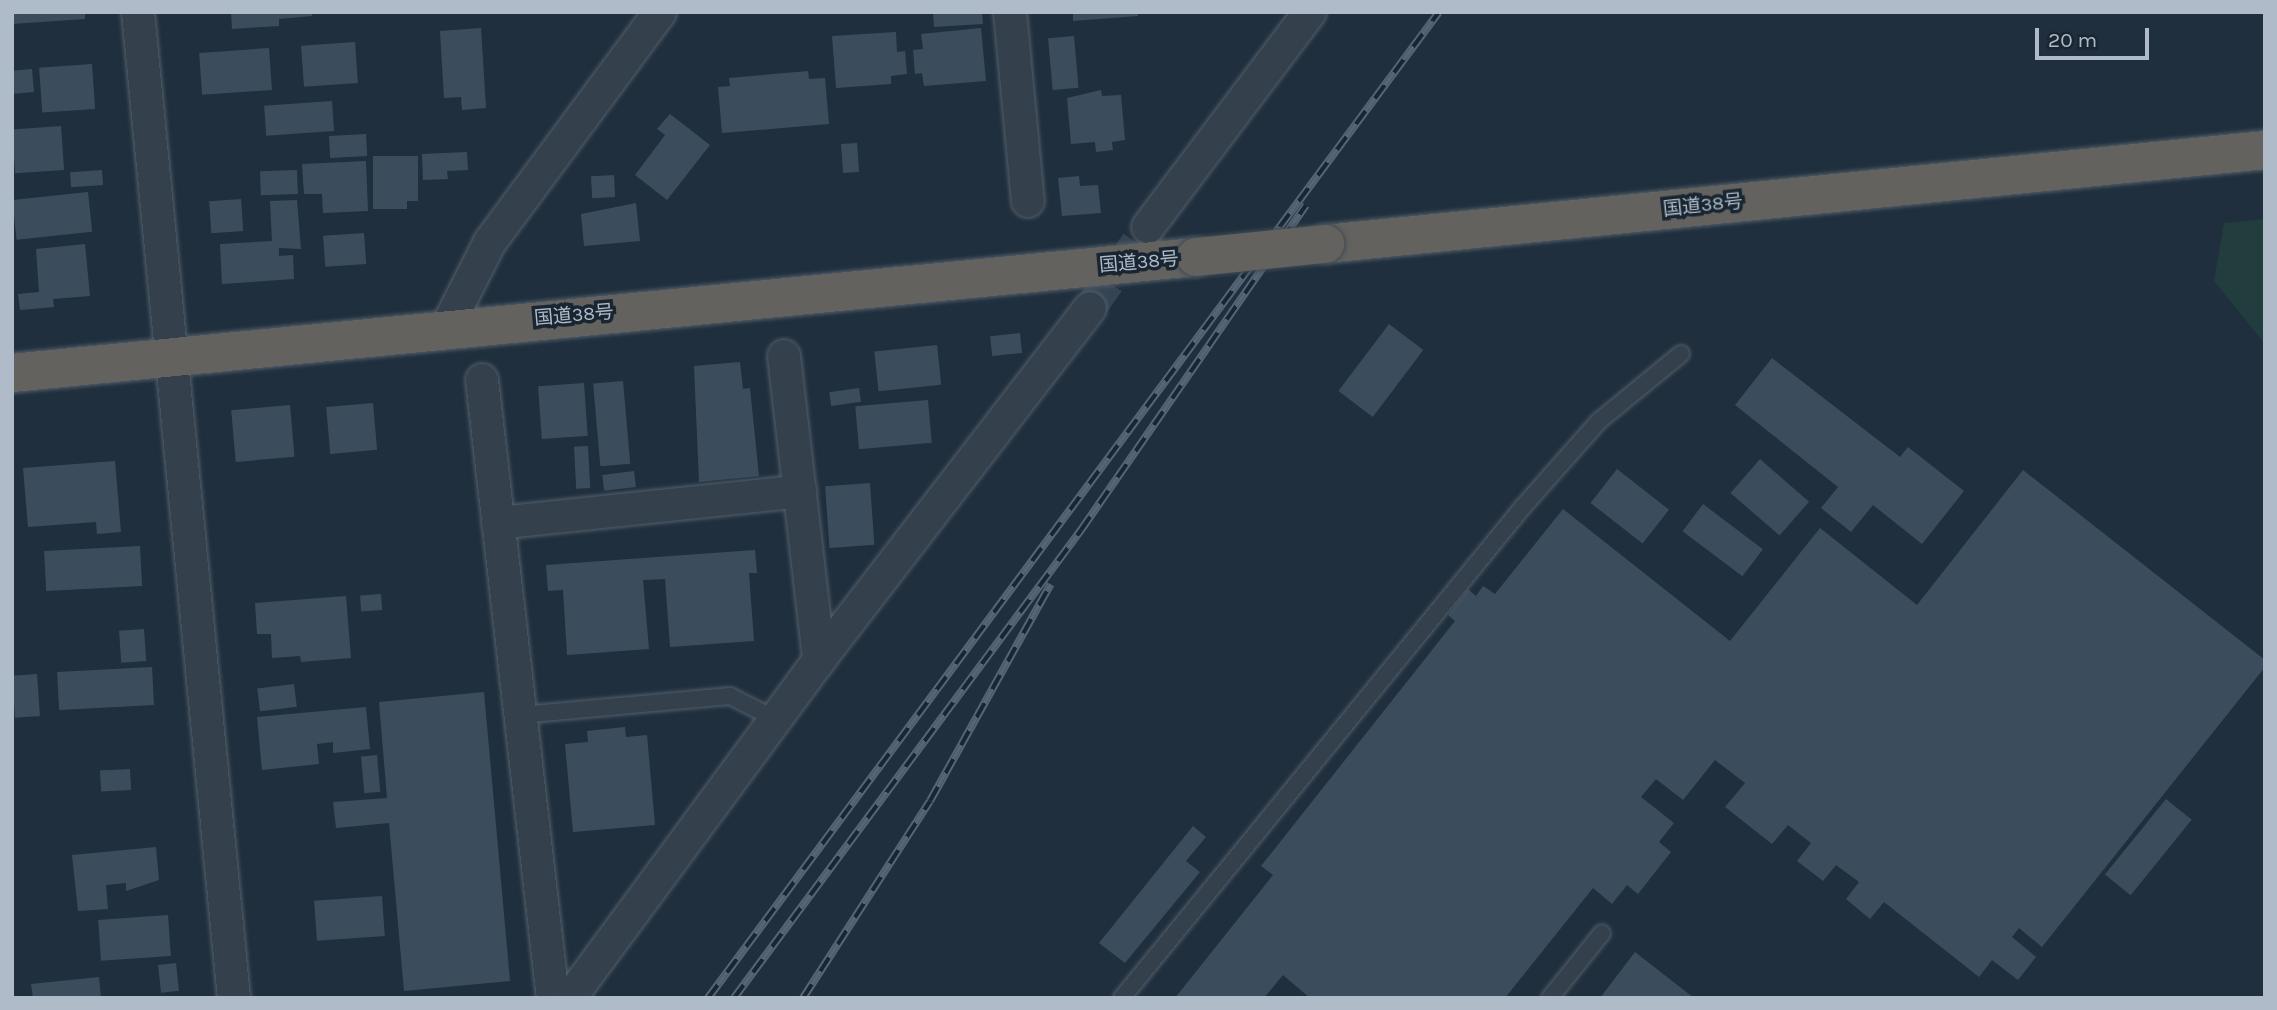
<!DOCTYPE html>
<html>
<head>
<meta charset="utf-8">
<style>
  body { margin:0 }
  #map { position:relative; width:2277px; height:1010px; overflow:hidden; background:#202f3d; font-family:Karla,"Noto Sans JP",sans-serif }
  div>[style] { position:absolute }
  .green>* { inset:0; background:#223d3e }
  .building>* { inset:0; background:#3b4d5d; transform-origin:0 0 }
  .minor-tunnel>* { height:32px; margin-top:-16px; transform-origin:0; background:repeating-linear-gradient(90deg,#354452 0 32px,transparent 0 48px) }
  .roads { filter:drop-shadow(0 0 2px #525e6b) drop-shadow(0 0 2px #525e6b) }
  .service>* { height:16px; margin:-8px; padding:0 8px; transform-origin:8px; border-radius:8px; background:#34414d }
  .minor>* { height:32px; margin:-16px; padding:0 16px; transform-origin:16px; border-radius:16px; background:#34414d }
  .trunk>* { height:38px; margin:-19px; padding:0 19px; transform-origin:19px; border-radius:19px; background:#63625f }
  .rail>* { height:8px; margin-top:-4px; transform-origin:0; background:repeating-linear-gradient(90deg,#192632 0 16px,#556575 0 32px); box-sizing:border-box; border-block:2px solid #556575 }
  .bridges { filter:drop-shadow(0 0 2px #3f4b58) drop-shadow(0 0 2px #3f4b58) }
  .trunk-bridge>* { height:38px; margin:-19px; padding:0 19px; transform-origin:19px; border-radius:19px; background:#63625f }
  span { translate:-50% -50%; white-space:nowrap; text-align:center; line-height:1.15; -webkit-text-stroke:7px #192632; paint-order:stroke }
  .street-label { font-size:19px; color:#afbbc9 }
  .frame { position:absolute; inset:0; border:14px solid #afbbc9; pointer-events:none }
  .scale { position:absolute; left:2035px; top:28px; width:114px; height:32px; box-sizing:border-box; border:4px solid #afbbc9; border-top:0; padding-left:9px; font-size:21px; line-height:24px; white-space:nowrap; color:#afbbc9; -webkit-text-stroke:5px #192632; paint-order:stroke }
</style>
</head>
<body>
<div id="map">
  <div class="green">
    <i style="clip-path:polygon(2265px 219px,2265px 344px,2214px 281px,2224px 223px)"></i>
  </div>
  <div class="building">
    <i style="clip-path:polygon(12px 12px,85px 12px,85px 19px,12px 24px)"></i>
    <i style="clip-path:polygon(231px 12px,312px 12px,312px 16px,279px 19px,279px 26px,232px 29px)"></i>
    <i style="clip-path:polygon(933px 12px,982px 12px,983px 24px,934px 27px)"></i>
    <i style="clip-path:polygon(1073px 12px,1138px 12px,1138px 16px,1073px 21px)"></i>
    <i style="clip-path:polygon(481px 28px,486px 108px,462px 110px,461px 97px,444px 98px,440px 31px)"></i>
    <i style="clip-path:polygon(981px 28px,986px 81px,924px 86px,922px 73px,915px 74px,913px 50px,923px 49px,921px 34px)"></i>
    <i style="clip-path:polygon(896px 32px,897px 52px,905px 51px,907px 74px,891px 76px,891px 84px,836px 88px,832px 36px)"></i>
    <i style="left:1074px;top:36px;width:52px;height:26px;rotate:85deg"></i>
    <i style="left:355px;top:42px;width:41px;height:54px;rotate:86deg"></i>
    <i style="left:269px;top:48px;width:42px;height:70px;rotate:86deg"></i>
    <i style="left:92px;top:64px;width:45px;height:53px;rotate:86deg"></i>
    <i style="left:32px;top:69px;width:23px;height:20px;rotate:85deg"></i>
    <i style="clip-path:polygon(808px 71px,809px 79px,825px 78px,829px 124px,722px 133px,718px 87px,730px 86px,729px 78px)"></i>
    <i style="clip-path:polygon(1101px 90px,1102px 96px,1121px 95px,1125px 140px,1112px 142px,1113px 150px,1096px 152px,1095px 142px,1071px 144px,1067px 98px)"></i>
    <i style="left:332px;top:101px;width:30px;height:68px;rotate:86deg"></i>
    <i style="clip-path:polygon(670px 114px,710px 145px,667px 200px,635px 175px,665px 135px,657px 129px)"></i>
    <i style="left:61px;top:126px;width:44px;height:49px;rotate:86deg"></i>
    <i style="left:366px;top:134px;width:22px;height:37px;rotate:87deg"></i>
    <i style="left:857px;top:143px;width:29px;height:16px;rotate:86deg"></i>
    <i style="clip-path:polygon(467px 152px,468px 170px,447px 171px,448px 179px,423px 180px,422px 154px)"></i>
    <i style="clip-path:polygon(373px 156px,418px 156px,418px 201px,407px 201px,407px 209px,373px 209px)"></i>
    <i style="clip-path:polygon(366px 161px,368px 211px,323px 213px,322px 194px,304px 194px,302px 164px)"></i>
    <i style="left:102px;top:170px;width:15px;height:32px;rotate:86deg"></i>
    <i style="left:297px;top:170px;width:24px;height:37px;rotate:88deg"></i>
    <i style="left:614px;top:175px;width:22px;height:23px;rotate:87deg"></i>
    <i style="clip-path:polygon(1079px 176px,1080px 186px,1098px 185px,1101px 213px,1062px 216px,1058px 178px)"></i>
    <i style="left:88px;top:192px;width:40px;height:76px;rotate:84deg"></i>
    <i style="left:241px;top:199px;width:32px;height:32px;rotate:86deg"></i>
    <i style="clip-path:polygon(297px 200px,301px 249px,279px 248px,279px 256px,293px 255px,294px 279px,222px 284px,220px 244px,272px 241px,270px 201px)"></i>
    <i style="clip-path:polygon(636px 203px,640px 241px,584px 246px,581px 214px)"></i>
    <i style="left:364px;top:233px;width:31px;height:41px;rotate:86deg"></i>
    <i style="clip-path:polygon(85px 244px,90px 296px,53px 299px,54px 307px,20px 310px,18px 294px,39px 292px,36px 249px)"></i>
    <i style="left:1389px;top:324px;width:43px;height:84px;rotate:37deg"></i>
    <i style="left:1020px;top:333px;width:20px;height:30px;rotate:84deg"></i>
    <i style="left:937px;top:345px;width:40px;height:63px;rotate:84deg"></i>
    <i style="clip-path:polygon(1772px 358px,1900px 457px,1908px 447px,1964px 491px,1922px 544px,1873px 505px,1851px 532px,1821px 508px,1838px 487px,1735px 405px)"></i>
    <i style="clip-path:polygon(740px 362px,743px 389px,750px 388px,759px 476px,699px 482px,694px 366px)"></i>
    <i style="left:623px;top:381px;width:83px;height:30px;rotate:85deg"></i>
    <i style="left:584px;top:383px;width:53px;height:46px;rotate:86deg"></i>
    <i style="left:859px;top:388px;width:14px;height:30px;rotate:82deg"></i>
    <i style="left:928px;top:400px;width:43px;height:73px;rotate:85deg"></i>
    <i style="left:373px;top:403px;width:47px;height:47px;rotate:85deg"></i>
    <i style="left:290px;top:405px;width:52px;height:59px;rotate:85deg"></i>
    <i style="left:588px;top:446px;width:42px;height:14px;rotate:87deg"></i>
    <i style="left:1760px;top:459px;width:65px;height:45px;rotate:41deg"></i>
    <i style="clip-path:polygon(115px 461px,121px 532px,97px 534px,96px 522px,28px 527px,23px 468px)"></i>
    <i style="left:1617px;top:469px;width:66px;height:43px;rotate:38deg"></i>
    <i style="clip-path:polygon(2023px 470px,2265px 660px,2265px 667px,2042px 947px,2019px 928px,2012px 937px,2036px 957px,2018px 980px,1992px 960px,1979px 977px,1884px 902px,1870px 919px,1846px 899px,1859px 882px,1836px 865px,1823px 881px,1797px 861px,1811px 843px,1788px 825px,1772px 844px,1725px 807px,1745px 783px,1715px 760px,1683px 800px,1656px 779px,1641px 797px,1674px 823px,1659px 842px,1671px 852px,1638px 894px,1627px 885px,1612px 904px,1593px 888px,1505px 998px,1310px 998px,1283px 975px,1264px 998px,1175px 998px,1273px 875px,1261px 866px,1455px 621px,1448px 615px,1468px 589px,1476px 596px,1483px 586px,1495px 594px,1563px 509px,1730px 641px,1820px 528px,1917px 605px)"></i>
    <i style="left:634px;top:471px;width:16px;height:32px;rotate:83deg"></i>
    <i style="left:870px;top:483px;width:62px;height:45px;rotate:86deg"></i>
    <i style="left:1703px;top:504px;width:75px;height:34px;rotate:37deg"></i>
    <i style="left:140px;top:546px;width:40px;height:96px;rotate:87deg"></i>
    <i style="clip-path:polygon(755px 550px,757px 573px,749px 573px,754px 641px,670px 647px,665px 579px,643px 580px,649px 649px,567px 655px,563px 590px,548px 591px,546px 565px)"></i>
    <i style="left:381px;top:594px;width:16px;height:21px;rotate:86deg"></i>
    <i style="clip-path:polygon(346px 596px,351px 658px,301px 662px,300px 656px,272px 658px,271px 634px,257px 634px,255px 603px)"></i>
    <i style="left:144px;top:629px;width:32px;height:25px;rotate:86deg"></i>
    <i style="left:152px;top:667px;width:38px;height:95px;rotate:87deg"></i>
    <i style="left:37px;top:674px;width:42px;height:25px;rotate:86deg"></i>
    <i style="left:294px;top:684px;width:23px;height:37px;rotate:83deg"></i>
    <i style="clip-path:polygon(484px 692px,510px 981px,404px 991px,389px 823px,336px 828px,333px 802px,387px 798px,379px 702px)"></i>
    <i style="clip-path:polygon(366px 707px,370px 749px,333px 753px,333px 742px,317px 744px,319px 764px,262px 770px,257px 717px)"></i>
    <i style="clip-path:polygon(625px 727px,626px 737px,647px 735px,655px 825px,573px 832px,565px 744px,588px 742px,587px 731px)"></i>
    <i style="left:377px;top:755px;width:37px;height:16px;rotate:85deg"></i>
    <i style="left:130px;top:769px;width:21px;height:30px;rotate:87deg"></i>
    <i style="left:2166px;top:799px;width:33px;height:97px;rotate:39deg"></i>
    <i style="clip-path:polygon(1193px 826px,1206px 837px,1186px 861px,1200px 872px,1125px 963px,1099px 943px)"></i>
    <i style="clip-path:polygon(156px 847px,159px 880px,126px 891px,126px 883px,106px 885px,108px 909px,78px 911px,72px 855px)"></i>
    <i style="left:382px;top:896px;width:40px;height:68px;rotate:86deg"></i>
    <i style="left:168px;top:915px;width:41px;height:70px;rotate:86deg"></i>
    <i style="clip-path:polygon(1635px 952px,1694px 998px,1600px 998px)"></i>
    <i style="left:176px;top:963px;width:28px;height:18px;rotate:84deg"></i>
    <i style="clip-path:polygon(99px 977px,101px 998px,33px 998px,31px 984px)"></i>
  </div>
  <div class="minor-tunnel">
    <i style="left:1090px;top:308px;width:100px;rotate:-54.4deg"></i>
  </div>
  <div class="roads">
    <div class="service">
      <i style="left:521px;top:715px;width:210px;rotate:-5.2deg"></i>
      <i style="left:730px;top:696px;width:51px;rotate:27.1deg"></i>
      <i style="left:1122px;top:998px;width:633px;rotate:-50.77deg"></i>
      <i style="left:1522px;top:508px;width:116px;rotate:-48.5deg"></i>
      <i style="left:1599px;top:421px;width:106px;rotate:-39.3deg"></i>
      <i style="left:1550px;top:998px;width:83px;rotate:-51.3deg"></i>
    </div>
    <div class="minor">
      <i style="left:138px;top:12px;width:991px;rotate:84.44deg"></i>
      <i style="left:1010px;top:12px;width:190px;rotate:84.6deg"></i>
      <i style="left:1148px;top:227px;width:269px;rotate:-53deg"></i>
      <i style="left:446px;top:329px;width:97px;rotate:-63.2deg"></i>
      <i style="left:490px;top:242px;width:286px;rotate:-53.5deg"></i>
      <i style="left:784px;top:356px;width:306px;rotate:83.4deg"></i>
      <i style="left:482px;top:380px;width:622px;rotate:83.45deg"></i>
      <i style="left:498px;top:523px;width:304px;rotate:-6deg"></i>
      <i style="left:570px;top:998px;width:420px;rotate:-53.6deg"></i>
      <i style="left:819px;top:660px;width:444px;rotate:-52.4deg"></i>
    </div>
    <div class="trunk">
      <i style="left:1325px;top:244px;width:945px;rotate:-5.71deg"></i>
      <i style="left:12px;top:373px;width:1190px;rotate:-5.6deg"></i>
    </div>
  </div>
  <div class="rail">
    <i style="left:708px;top:998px;width:1227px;rotate:-53.45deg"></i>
    <i style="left:734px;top:998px;width:583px;rotate:-53.44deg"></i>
    <i style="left:1081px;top:530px;width:395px;rotate:-55.3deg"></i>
    <i style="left:803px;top:998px;width:234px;rotate:-57.2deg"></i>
    <i style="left:930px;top:801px;width:248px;rotate:-60.9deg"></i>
  </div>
  <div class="bridges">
    <div class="trunk-bridge">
      <i style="left:1196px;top:257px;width:130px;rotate:-5.8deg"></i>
    </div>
  </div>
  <div class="street-label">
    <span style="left:1703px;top:206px;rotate:-6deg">国道38号</span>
    <span style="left:1139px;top:263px;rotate:-5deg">国道38号</span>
    <span style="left:574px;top:316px;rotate:-5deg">国道38号</span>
  </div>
  <div class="frame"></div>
  <div class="scale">20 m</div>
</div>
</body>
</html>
